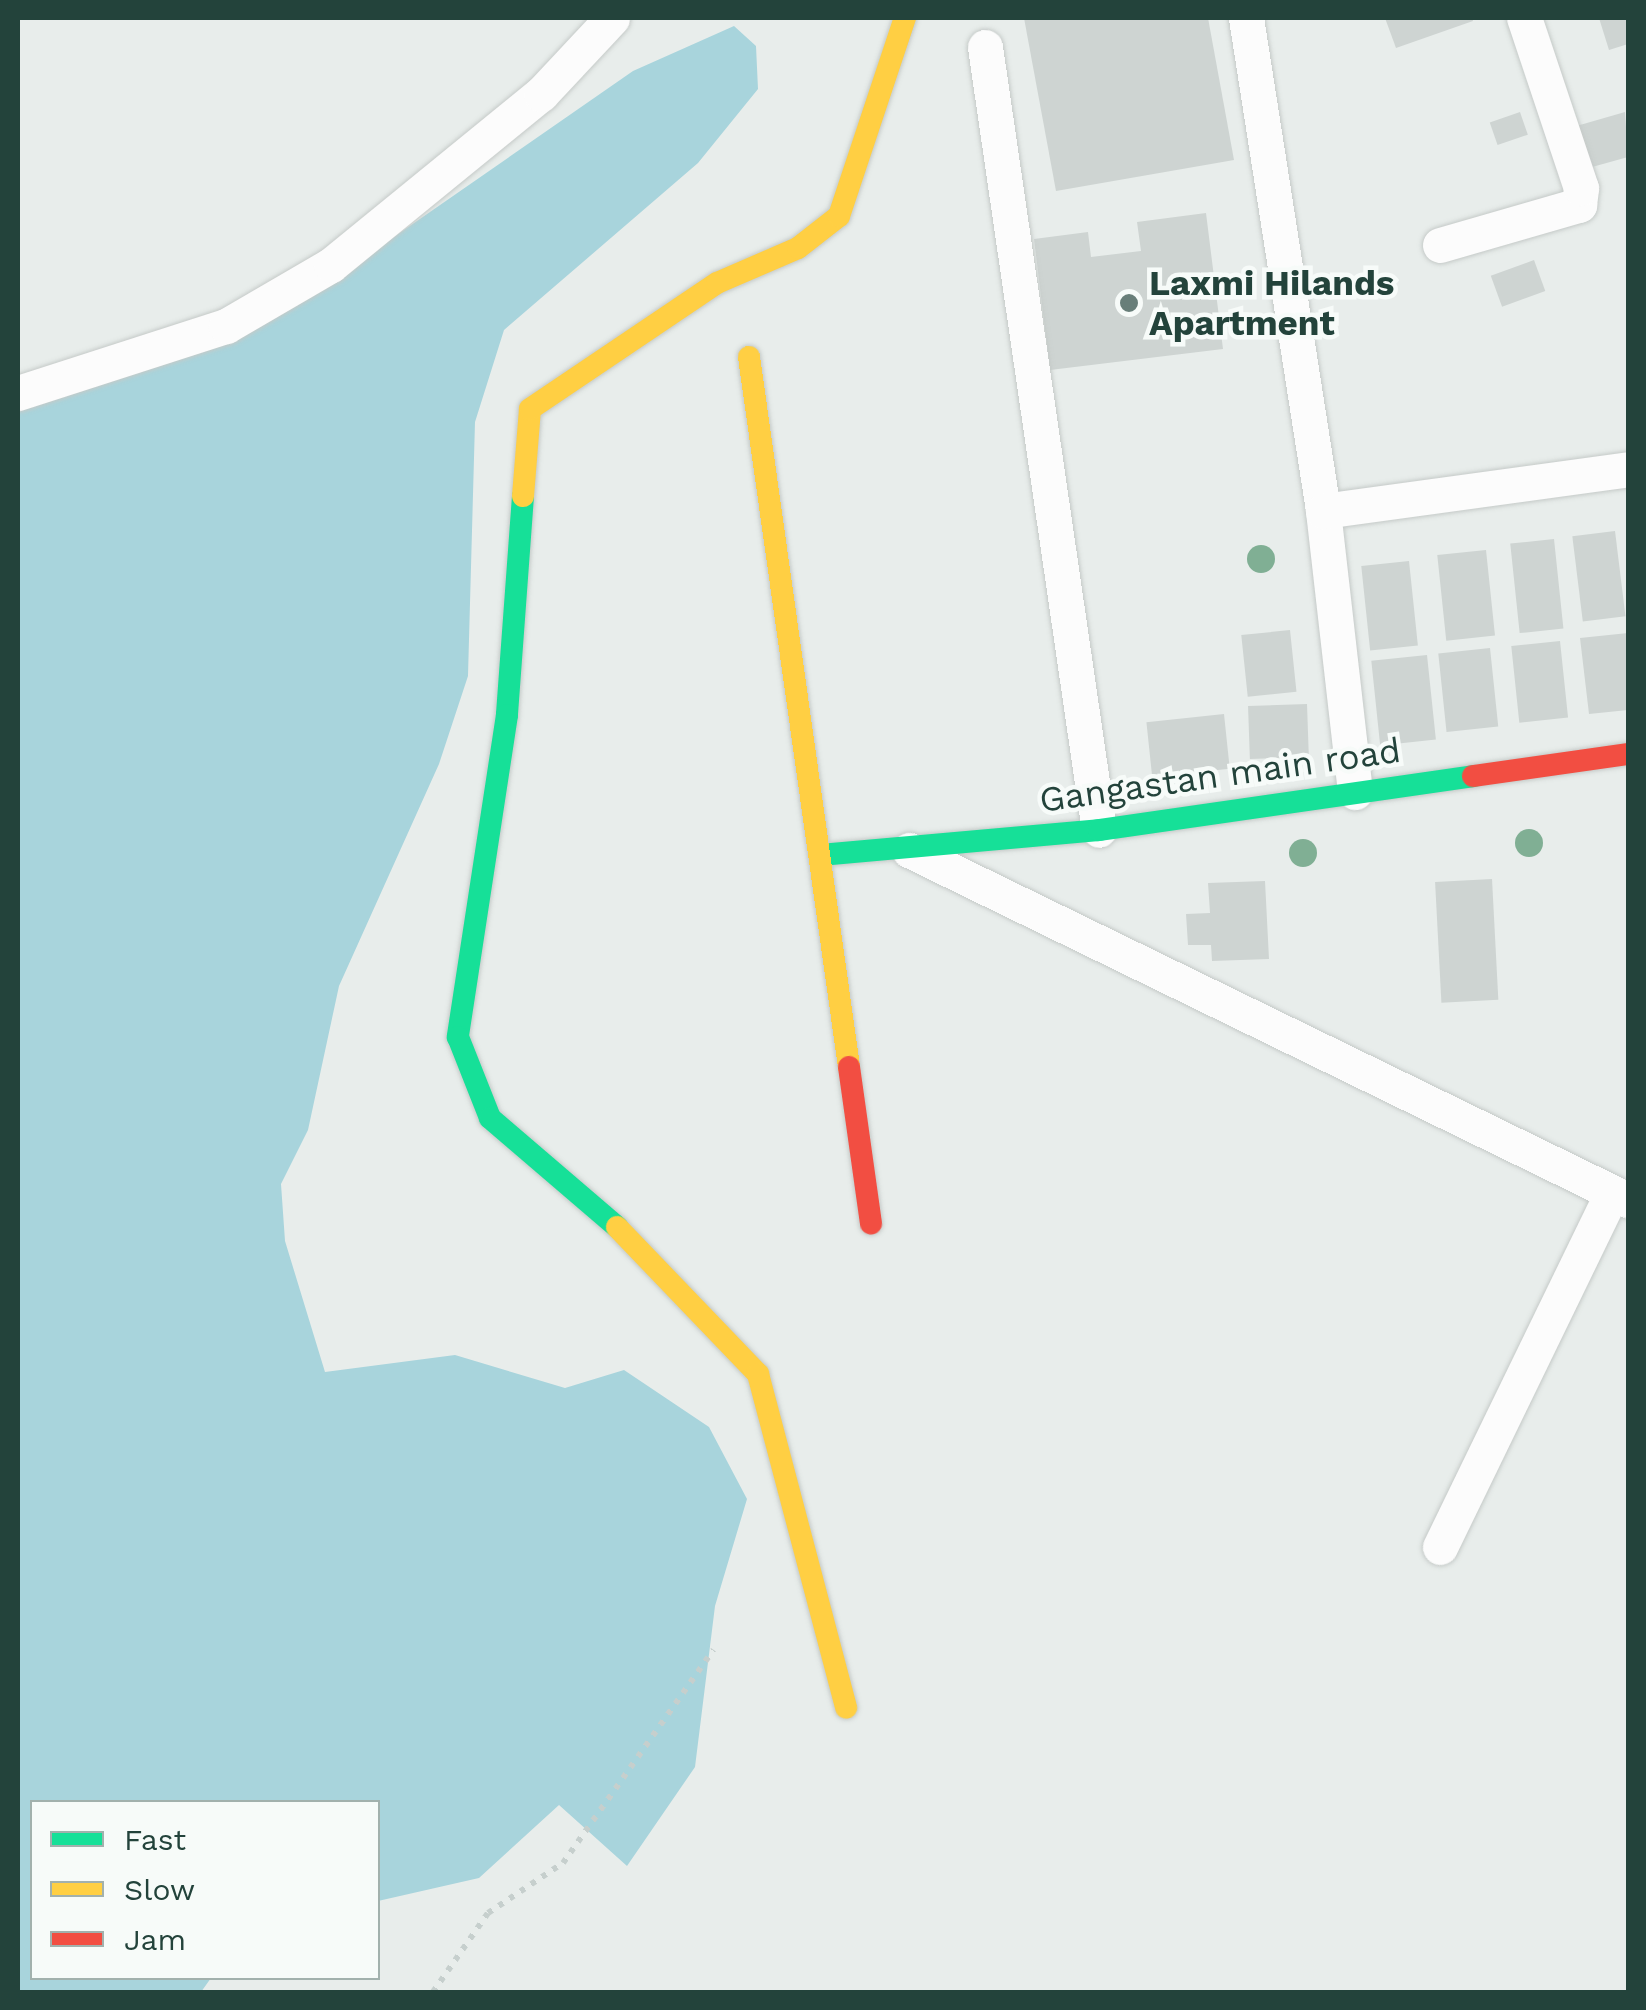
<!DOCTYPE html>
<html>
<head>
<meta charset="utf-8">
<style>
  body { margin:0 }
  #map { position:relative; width:1646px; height:2010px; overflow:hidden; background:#e8edeb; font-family:"Work Sans",sans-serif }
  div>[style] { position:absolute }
  .water>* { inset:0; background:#a8d4dc }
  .building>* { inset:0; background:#ced4d2; transform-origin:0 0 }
  .path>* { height:6px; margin-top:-3px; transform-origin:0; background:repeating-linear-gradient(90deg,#c6cfcd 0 5px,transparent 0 13px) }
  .roads { filter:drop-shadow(0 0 2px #c5cac8) drop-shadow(0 0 2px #c5cac8) }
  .street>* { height:35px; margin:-17.5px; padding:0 17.5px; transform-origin:17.5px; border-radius:17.5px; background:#fcfcfc }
  .fast>* { height:22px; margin:-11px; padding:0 11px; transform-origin:11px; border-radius:11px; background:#16e098 }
  .slow>* { height:22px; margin:-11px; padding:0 11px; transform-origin:11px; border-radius:11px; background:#ffcf43 }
  .jam>* { height:22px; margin:-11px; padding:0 11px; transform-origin:11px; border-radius:11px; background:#f24e42 }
  .trees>* { width:28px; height:28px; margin:-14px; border-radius:50%; background:#80af94 }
  .dots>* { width:28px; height:28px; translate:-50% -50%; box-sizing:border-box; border:5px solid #f7fbf9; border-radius:50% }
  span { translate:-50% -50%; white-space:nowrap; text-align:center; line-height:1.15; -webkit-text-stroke:9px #f7fbf9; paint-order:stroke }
  .poi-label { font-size:35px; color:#23433b; font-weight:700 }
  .left { translate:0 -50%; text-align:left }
  .street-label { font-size:35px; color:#23433b }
  .frame { position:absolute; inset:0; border:20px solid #23433b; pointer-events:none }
  .legend { position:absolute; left:30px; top:1800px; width:350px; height:180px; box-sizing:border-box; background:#f7fbf9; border:2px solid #a2b1ad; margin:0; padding:12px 18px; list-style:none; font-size:30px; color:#23433b }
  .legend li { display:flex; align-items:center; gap:20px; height:50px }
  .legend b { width:50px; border:2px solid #a2b1ad }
</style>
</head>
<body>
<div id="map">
  <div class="water">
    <i style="clip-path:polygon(734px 26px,756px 46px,758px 89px,698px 163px,504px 330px,475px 422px,468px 676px,439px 764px,339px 986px,308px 1130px,281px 1184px,285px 1241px,325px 1372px,455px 1355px,565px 1388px,624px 1370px,709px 1427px,747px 1499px,715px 1606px,695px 1767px,627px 1866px,559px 1805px,479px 1878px,378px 1901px,378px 1802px,32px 1802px,32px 1978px,211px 1978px,201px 1992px,18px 1992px,18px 405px,226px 339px,391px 239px,633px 71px)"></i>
  </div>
  <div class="building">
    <i style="clip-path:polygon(1024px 18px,1208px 18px,1234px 160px,1056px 191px)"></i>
    <i style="clip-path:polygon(1385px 18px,1472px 18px,1473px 21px,1396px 48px)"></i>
    <i style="clip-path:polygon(1599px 18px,1628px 18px,1628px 44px,1609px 50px)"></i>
    <i style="left:1520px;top:112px;width:24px;height:32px;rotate:71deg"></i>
    <i style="clip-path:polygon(1625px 112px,1628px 157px,1585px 169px,1573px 127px)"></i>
    <i style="clip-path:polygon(1206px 213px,1223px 349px,1050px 370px,1034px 239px,1088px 232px,1091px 257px,1141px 251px,1137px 222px)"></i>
    <i style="left:1534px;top:260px;width:33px;height:46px;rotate:70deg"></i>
    <i style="left:1615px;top:531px;width:86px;height:43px;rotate:83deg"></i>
    <i style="left:1554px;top:539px;width:90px;height:44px;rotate:84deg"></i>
    <i style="left:1486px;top:550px;width:86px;height:49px;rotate:84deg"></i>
    <i style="left:1409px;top:561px;width:85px;height:48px;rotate:84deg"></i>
    <i style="left:1290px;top:630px;width:62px;height:49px;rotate:84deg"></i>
    <i style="clip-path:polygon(1628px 633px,1628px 710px,1589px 714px,1580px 638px)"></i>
    <i style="left:1560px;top:641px;width:77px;height:49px;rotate:84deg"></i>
    <i style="left:1490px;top:648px;width:79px;height:52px;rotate:84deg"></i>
    <i style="left:1427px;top:655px;width:85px;height:56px;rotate:84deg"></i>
    <i style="left:1307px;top:704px;width:53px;height:59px;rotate:88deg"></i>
    <i style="left:1224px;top:714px;width:55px;height:78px;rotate:84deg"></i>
    <i style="left:1492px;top:879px;width:121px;height:57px;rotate:87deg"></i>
    <i style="clip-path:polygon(1265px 881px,1269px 959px,1212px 961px,1211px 945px,1188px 945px,1186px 914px,1210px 913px,1208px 883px)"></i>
  </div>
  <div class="path">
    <i style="left:433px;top:1992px;width:96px;rotate:-55.2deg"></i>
    <i style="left:488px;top:1913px;width:90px;rotate:-33.7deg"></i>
    <i style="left:563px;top:1863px;width:261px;rotate:-54.8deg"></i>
  </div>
  <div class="roads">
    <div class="street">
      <i style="left:1246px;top:18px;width:499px;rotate:81.1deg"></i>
      <i style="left:1323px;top:511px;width:283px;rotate:83.5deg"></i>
      <i style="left:985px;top:47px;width:791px;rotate:81.72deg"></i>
      <i style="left:1440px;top:245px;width:145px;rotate:-16.1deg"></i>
      <i style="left:1579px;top:205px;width:17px;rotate:-83deg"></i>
      <i style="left:1581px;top:188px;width:179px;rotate:-108.5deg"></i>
      <i style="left:18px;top:393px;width:219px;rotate:-17.9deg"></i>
      <i style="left:226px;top:326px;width:121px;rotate:-30.2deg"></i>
      <i style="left:331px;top:265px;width:271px;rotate:-39.2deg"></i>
      <i style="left:541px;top:94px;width:104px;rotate:-46.9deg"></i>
      <i style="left:1323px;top:511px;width:308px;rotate:-7.8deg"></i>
      <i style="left:909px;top:850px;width:800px;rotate:25.96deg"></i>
      <i style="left:1440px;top:1547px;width:394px;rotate:-64.1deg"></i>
    </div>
    <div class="fast">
      <i style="left:523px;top:496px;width:220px;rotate:94.2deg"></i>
      <i style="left:507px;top:715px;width:326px;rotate:98.7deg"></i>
      <i style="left:458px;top:1037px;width:87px;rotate:68.4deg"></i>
      <i style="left:490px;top:1118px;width:167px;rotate:40.6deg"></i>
      <i style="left:820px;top:855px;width:280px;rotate:-5.1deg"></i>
      <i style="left:1099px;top:830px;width:378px;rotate:-8.2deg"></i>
    </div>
    <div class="slow">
      <i style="left:749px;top:357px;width:717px;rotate:81.98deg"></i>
      <i style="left:523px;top:496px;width:87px;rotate:-85.4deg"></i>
      <i style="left:530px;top:409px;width:225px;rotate:-34deg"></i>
      <i style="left:717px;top:283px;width:88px;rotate:-23.4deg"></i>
      <i style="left:798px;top:248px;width:52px;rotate:-38deg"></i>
      <i style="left:839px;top:216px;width:209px;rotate:-71.6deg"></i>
      <i style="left:617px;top:1227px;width:204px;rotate:46.2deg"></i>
      <i style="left:758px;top:1374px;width:345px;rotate:75.2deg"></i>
    </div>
    <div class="jam">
      <i style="left:1473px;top:776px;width:157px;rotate:-8.1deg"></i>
      <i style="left:849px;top:1067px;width:158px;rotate:82deg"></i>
    </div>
  </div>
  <div class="trees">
    <i style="left:1261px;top:559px"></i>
    <i style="left:1529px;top:843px"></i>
    <i style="left:1303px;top:853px"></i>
  </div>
  <div class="dots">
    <i style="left:1129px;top:303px;background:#687e79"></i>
  </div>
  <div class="poi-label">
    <span class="left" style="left:1149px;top:303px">Laxmi Hilands<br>Apartment</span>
  </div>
  <div class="street-label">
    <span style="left:1220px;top:775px;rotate:-8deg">Gangastan main road</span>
  </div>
  <div class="frame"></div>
  <ul class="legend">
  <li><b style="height:12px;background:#16e098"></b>Fast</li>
  <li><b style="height:12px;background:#ffcf43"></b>Slow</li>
  <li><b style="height:12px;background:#f24e42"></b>Jam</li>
  </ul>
</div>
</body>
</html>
